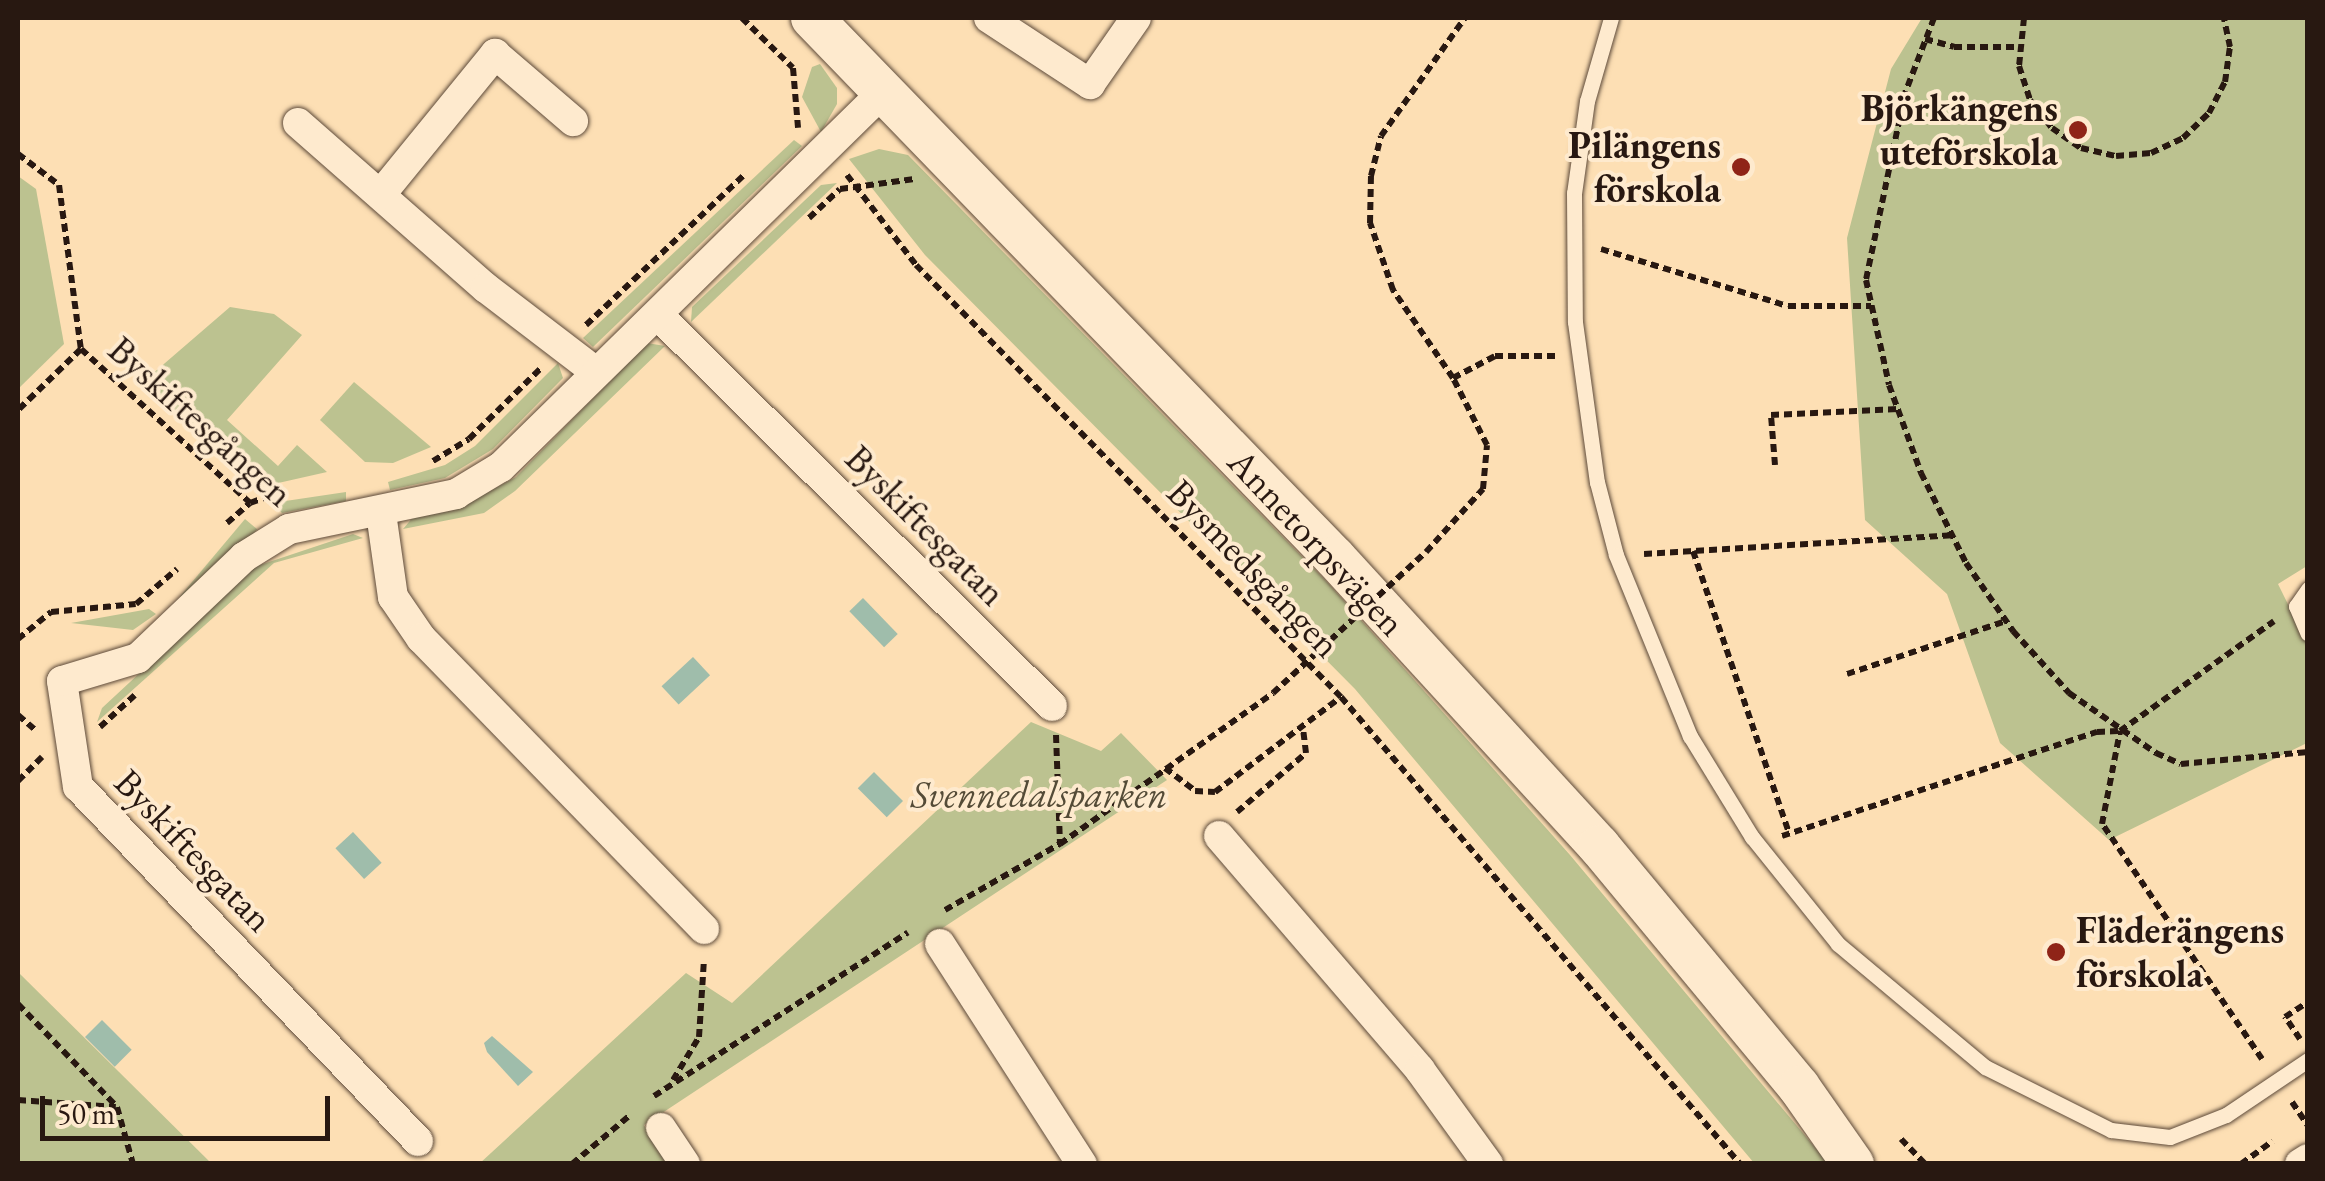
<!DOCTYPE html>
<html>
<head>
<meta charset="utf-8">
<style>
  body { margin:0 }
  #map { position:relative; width:2325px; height:1181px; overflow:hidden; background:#fddfb4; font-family:"EB Garamond",serif }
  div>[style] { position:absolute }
  .green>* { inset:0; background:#bcc290; transform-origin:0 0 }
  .water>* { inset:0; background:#9fbdab; transform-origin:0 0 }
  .path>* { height:6px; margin-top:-3px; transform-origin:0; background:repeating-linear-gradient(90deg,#281811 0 8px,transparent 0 13px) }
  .roads { filter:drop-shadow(0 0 2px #5d4a3a) drop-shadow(0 0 2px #5d4a3a) }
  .lane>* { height:15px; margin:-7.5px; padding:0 7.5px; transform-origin:7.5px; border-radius:7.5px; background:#feeace }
  .street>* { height:30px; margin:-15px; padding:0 15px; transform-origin:15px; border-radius:15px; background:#feeace }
  .secondary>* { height:42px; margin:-21px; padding:0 21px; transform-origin:21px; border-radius:21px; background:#feeace }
  .path-bridge>* { height:6px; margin-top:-3px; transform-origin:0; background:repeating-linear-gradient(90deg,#281811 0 8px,transparent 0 13px) }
  .dots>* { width:28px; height:28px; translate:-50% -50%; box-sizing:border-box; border:5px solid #feeace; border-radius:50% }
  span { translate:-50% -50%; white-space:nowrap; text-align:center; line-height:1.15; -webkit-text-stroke:8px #feeace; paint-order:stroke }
  .poi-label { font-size:38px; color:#281811; font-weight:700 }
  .right { translate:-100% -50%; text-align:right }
  .left { translate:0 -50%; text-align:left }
  .street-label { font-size:38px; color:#281811 }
  .park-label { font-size:38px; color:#544b37; font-style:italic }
  .frame { position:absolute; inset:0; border:20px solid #281811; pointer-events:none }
  .scale { position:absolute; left:40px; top:1096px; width:290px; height:45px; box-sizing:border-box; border:5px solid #281811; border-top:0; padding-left:12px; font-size:30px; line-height:35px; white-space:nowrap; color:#281811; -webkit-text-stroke:8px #feeace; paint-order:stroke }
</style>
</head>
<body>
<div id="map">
  <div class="green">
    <i style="clip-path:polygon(1922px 18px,2307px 18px,2307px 566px,2278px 584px,2307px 643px,2307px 743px,2109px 840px,2000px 743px,1947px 594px,1865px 520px,1847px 238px,1891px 69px)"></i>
    <i style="clip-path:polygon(820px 64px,837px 88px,837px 104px,821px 132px,802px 97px,812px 67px)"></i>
    <i style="clip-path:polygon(794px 140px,802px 146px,593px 347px,583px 338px)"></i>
    <i style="clip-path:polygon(879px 149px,908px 155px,1328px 583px,1570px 855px,1828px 1163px,1754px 1163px,1355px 689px,925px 255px,849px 159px)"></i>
    <i style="clip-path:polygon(18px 176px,36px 189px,64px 344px,18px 389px)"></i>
    <i style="clip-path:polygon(837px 183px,691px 322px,692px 307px,821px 185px)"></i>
    <i style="clip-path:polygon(230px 307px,274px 314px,302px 335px,227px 420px,278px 466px,297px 445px,327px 472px,256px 488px,143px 382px)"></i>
    <i style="clip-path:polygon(647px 343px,665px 346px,515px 491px,484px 513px,403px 529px,414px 516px,461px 506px,516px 477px)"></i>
    <i style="clip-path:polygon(558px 363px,563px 378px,493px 449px,445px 478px,390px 490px,388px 482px,445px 465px,475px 446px)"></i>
    <i style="clip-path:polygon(354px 382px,431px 447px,393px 463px,365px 462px,320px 420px)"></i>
    <i style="clip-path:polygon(346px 492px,346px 501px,282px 513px,272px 503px)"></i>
    <i style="left:245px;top:519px;width:16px;height:101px;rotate:40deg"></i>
    <i style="clip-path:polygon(353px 534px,363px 538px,274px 563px,97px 722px,102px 708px,254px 567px)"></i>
    <i style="clip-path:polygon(149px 609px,156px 614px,133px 630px,71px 623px)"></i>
    <i style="clip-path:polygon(1031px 722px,1101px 751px,1121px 733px,1167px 780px,644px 1125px,667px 1163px,479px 1164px,686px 973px,732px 1003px)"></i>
    <i style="clip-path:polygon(18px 972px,211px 1163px,18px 1163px)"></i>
  </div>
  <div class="water">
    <i style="left:863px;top:598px;width:50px;height:19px;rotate:46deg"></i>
    <i style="left:693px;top:657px;width:25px;height:43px;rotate:47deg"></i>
    <i style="left:874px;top:772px;width:41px;height:23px;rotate:45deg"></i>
    <i style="left:353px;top:832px;width:42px;height:24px;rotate:47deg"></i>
    <i style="left:102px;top:1020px;width:42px;height:24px;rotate:45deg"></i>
    <i style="clip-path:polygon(492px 1036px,533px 1072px,518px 1086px,487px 1052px,484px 1043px)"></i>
  </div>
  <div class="path">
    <i style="left:742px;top:18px;width:71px;rotate:44.4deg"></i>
    <i style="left:793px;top:68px;width:60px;rotate:85.2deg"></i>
    <i style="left:1934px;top:18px;width:80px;rotate:111.1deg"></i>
    <i style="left:1905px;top:93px;width:191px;rotate:101.8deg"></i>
    <i style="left:1866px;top:280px;width:107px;rotate:77.6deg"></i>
    <i style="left:1889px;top:385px;width:94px;rotate:70deg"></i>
    <i style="left:1921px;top:473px;width:101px;rotate:63.4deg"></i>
    <i style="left:1966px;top:563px;width:83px;rotate:55.3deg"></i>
    <i style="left:2013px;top:631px;width:84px;rotate:47.9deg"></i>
    <i style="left:2069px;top:693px;width:106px;rotate:34.6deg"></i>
    <i style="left:2156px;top:753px;width:27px;rotate:24deg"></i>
    <i style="left:2181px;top:764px;width:128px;rotate:-5.4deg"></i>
    <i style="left:2024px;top:18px;width:48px;rotate:95.9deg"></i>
    <i style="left:2019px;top:66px;width:36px;rotate:72deg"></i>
    <i style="left:2030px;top:100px;width:36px;rotate:52deg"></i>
    <i style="left:2052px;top:128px;width:35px;rotate:35deg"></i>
    <i style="left:2081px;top:148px;width:36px;rotate:13deg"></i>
    <i style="left:2116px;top:156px;width:35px;rotate:-5deg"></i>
    <i style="left:2151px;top:153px;width:35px;rotate:-25deg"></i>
    <i style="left:2183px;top:138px;width:36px;rotate:-44deg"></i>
    <i style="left:2209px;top:113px;width:35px;rotate:-63deg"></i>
    <i style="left:2225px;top:82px;width:35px;rotate:-82deg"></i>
    <i style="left:2230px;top:47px;width:30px;rotate:-102deg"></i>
    <i style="left:1925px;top:39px;width:30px;rotate:15deg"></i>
    <i style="left:1954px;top:47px;width:65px"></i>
    <i style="left:18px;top:154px;width:51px;rotate:37.1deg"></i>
    <i style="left:59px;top:185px;width:165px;rotate:82.4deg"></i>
    <i style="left:81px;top:349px;width:88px;rotate:135.9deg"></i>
    <i style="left:847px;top:175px;width:113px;rotate:52.5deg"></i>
    <i style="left:916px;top:265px;width:606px;rotate:45.47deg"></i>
    <i style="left:1341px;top:697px;width:614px;rotate:49.49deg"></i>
    <i style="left:809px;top:218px;width:42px;rotate:-43.1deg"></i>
    <i style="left:840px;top:189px;width:75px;rotate:-7.7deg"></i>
    <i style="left:1601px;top:249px;width:195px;rotate:17deg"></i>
    <i style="left:1788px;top:306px;width:83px"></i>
    <i style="left:586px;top:325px;width:218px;rotate:-43.5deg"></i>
    <i style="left:81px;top:349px;width:229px;rotate:42.3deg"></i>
    <i style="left:1453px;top:378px;width:47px;rotate:-27.6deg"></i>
    <i style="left:1495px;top:356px;width:61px"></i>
    <i style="left:433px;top:461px;width:42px;rotate:-31.4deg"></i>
    <i style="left:469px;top:439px;width:101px;rotate:-44.6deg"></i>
    <i style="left:1775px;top:465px;width:50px;rotate:-94.6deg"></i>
    <i style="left:1771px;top:415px;width:127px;rotate:-2.7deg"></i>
    <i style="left:227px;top:523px;width:30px;rotate:-41deg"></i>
    <i style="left:250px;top:503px;width:27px;rotate:-20deg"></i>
    <i style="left:1693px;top:551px;width:298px;rotate:71.2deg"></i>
    <i style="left:1426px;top:552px;width:85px;rotate:-47.9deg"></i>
    <i style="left:1483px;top:489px;width:44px;rotate:-84.8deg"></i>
    <i style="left:1487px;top:445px;width:75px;rotate:-116.9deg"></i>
    <i style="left:1453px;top:378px;width:107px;rotate:-124.3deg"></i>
    <i style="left:1393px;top:290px;width:71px;rotate:-108.9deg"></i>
    <i style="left:1370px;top:223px;width:47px;rotate:-88.8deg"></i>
    <i style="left:1371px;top:176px;width:41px;rotate:-76deg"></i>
    <i style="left:1381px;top:136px;width:145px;rotate:-54.6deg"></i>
    <i style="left:1644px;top:554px;width:309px;rotate:-3.5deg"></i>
    <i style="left:18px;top:639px;width:43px;rotate:-39.3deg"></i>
    <i style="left:51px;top:612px;width:85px;rotate:-5.4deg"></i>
    <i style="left:136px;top:604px;width:54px;rotate:-40.5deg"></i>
    <i style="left:1847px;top:674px;width:168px;rotate:-18.4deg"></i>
    <i style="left:18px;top:715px;width:23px;rotate:41deg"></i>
    <i style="left:100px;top:727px;width:47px;rotate:-42.4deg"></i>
    <i style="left:1056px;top:735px;width:107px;rotate:87.9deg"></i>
    <i style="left:1165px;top:768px;width:38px;rotate:37deg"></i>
    <i style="left:1195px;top:791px;width:20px;rotate:3deg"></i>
    <i style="left:1215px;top:792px;width:158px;rotate:-37deg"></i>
    <i style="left:18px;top:781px;width:34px;rotate:-45deg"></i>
    <i style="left:1237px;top:812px;width:91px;rotate:-40.5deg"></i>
    <i style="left:1306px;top:753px;width:26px;rotate:-97deg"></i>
    <i style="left:1782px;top:836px;width:332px;rotate:-18.3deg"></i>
    <i style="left:2097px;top:732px;width:21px;rotate:-3deg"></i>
    <i style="left:945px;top:910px;width:133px;rotate:-29.9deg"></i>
    <i style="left:1060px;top:844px;width:261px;rotate:-35.3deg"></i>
    <i style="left:18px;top:1004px;width:143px;rotate:46.1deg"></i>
    <i style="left:117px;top:1107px;width:59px;rotate:74.3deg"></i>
    <i style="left:2300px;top:1039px;width:27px;rotate:-124deg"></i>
    <i style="left:2285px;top:1017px;width:27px;rotate:-33deg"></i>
    <i style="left:2262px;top:1059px;width:284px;rotate:-124.2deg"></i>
    <i style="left:2102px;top:824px;width:95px;rotate:-79deg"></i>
    <i style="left:2120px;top:731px;width:189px;rotate:-35.5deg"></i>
    <i style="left:673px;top:1080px;width:50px;rotate:-58.8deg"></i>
    <i style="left:699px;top:1037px;width:77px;rotate:-86.3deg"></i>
    <i style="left:654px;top:1096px;width:302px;rotate:-32.8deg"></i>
    <i style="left:18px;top:1100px;width:98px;rotate:4.1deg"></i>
    <i style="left:2292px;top:1102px;width:29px;rotate:56deg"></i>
    <i style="left:1901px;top:1139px;width:35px;rotate:46deg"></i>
    <i style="left:572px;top:1164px;width:75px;rotate:-40.1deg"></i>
    <i style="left:2241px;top:1164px;width:39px;rotate:-36deg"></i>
  </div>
  <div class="roads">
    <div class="lane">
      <i style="left:1611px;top:18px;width:86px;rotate:106.1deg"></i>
      <i style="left:1587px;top:101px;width:93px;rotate:98deg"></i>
      <i style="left:1574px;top:193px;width:129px;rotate:89.6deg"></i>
      <i style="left:1575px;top:322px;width:162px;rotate:82.2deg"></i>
      <i style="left:1597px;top:482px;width:75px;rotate:75.4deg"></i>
      <i style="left:1616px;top:555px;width:196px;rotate:67.8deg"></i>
      <i style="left:1690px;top:736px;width:119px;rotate:58.5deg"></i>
      <i style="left:1752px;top:837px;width:137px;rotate:51.2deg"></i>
      <i style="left:1838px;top:944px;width:192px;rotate:39.9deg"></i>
      <i style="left:1985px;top:1067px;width:141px;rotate:26.6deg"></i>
      <i style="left:2111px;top:1130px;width:59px;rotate:6.8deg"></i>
      <i style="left:2170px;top:1137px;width:60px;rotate:-21.4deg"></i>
      <i style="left:2226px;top:1115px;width:99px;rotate:-33.9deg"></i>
      <i style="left:2308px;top:589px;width:21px;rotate:125deg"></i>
      <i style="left:2296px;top:606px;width:30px;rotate:67deg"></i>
    </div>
    <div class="street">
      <i style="left:989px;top:18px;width:121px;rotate:33.2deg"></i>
      <i style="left:1090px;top:84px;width:80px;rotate:-55.1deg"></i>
      <i style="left:298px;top:123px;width:250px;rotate:41.3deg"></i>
      <i style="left:486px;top:288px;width:138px;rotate:37.4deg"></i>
      <i style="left:381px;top:194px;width:181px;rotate:-50.8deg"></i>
      <i style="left:495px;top:54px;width:103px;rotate:40.7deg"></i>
      <i style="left:658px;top:315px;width:555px;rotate:44.78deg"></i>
      <i style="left:381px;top:513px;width:85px;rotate:81.9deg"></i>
      <i style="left:393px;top:597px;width:50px;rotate:55.7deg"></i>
      <i style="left:421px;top:638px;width:406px;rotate:45.8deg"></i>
      <i style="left:1219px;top:836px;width:308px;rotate:49.3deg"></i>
      <i style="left:1420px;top:1070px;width:116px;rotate:54.1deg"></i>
      <i style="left:940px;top:944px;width:262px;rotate:57.2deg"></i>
      <i style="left:661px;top:1128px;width:43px;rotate:56.3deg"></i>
      <i style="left:418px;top:1141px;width:491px;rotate:-133.8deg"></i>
      <i style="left:78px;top:787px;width:107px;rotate:-98.6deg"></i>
      <i style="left:62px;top:681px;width:79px;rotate:-16.8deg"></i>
      <i style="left:138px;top:658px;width:146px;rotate:-43.6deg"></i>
      <i style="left:244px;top:557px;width:53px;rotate:-31.9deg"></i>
      <i style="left:289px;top:529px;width:171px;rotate:-11.8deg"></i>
      <i style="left:456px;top:494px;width:52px;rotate:-31deg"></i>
      <i style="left:501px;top:467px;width:535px;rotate:-44.47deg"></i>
      <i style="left:2300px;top:1164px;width:9px;rotate:-32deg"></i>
    </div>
    <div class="secondary">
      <i style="left:812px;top:18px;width:752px;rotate:45.92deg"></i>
      <i style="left:1335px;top:558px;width:391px;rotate:47.5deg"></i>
      <i style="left:1599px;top:846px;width:313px;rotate:50.3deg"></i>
      <i style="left:1799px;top:1087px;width:94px;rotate:55deg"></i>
    </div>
  </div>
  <div class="path-bridge">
    <i style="left:1273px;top:693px;width:208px;rotate:-42.7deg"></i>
  </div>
  <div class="dots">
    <i style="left:2078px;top:130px;background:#8f2418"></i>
    <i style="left:1741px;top:167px;background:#8f2418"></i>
    <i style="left:2056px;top:952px;background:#8f2418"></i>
  </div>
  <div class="poi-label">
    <span class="right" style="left:2058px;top:130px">Björkängens<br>uteförskola</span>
    <span class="right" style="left:1721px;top:167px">Pilängens<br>förskola</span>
    <span class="left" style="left:2076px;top:952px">Fläderängens<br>förskola</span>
  </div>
  <div class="street-label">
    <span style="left:201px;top:421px;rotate:42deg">Byskiftesgången</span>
    <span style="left:926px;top:525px;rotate:45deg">Byskiftesgatan</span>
    <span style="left:1317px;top:542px;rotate:47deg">Annetorpsvägen</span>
    <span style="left:1254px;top:568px;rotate:46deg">Bysmedsgången</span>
    <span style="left:194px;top:850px;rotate:46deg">Byskiftesgatan</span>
  </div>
  <div class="park-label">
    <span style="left:1039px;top:794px">Svennedalsparken</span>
  </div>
  <div class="frame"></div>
  <div class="scale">50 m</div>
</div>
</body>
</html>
